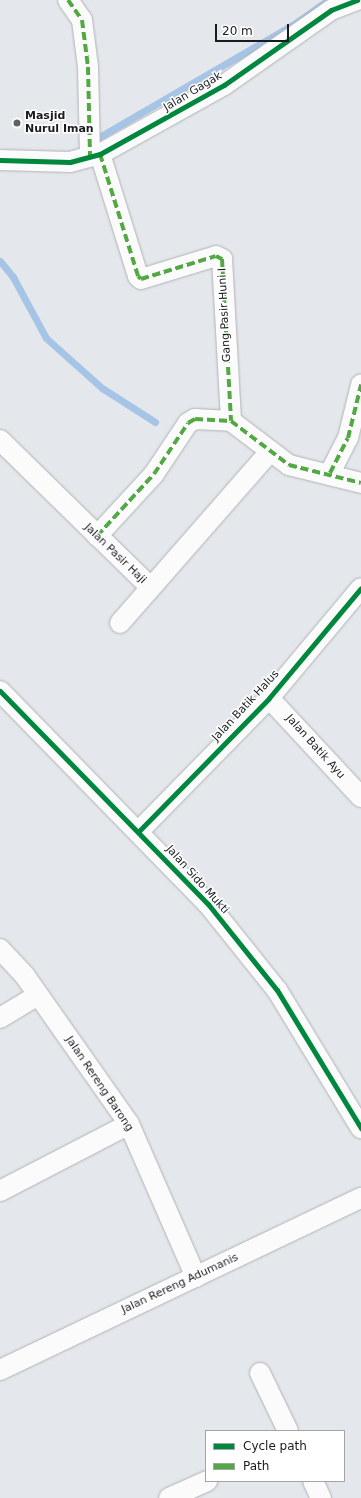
<!DOCTYPE html>
<html>
<head>
<meta charset="utf-8">
<style>
  body { margin:0 }
  #map { position:relative; width:361px; height:1498px; overflow:hidden; background:#e4e7eb; font-family:"DejaVu Sans",sans-serif }
  div>[style] { position:absolute }
  .stream>* { height:7px; margin:-3.5px; padding:0 3.5px; transform-origin:3.5px; border-radius:3.5px; background:#a6c4e5 }
  .roads { filter:drop-shadow(0 0 1px #b1b3b6) drop-shadow(0 0 1px #b1b3b6) }
  .minor>* { height:20px; margin:-10px; padding:0 10px; transform-origin:10px; border-radius:10px; background:#fbfbfc }
  .quiet>* { height:4px; margin-top:-2px; transform-origin:0; background:repeating-linear-gradient(90deg,#52a943 0 8px,transparent 0 12px) }
  .cycleway>* { height:5px; margin:-2.5px; padding:0 2.5px; transform-origin:2.5px; border-radius:2.5px; background:#00873e }
  .dots>* { width:11px; height:11px; translate:-50% -50%; box-sizing:border-box; border:2px solid #fff; border-radius:50% }
  span { translate:-50% -50%; white-space:nowrap; text-align:center; line-height:1.15; -webkit-text-stroke:3px #fff; paint-order:stroke }
  .street-label { font-size:11px; color:#191b1e }
  .poi-label { font-size:11px; color:#191b1e; font-weight:700 }
  .left { translate:0 -50%; text-align:left }
  .legend { position:absolute; left:205px; top:1430px; width:140px; height:52px; box-sizing:border-box; background:#fff; border:1px solid #a3a4a5; margin:0; padding:5px 7px; list-style:none; font-size:12px; color:#191b1e }
  .legend li { display:flex; align-items:center; gap:8px; height:20px }
  .legend b { width:20px; border:1px solid #a3a4a5 }
  .scale { position:absolute; left:215px; top:24px; width:74px; height:18px; box-sizing:border-box; border:2px solid #191b1e; border-top:0; padding-left:5px; font-size:12px; line-height:14px; white-space:nowrap; color:#191b1e; -webkit-text-stroke:3px #fff; paint-order:stroke }
</style>
</head>
<body>
<div id="map">
  <div class="stream">
    <i style="left:94px;top:140px;width:231px;rotate:-30.1deg"></i>
    <i style="left:294px;top:24px;width:42px;rotate:-35.2deg"></i>
    <i style="left:0;top:261px;width:21px;rotate:51deg"></i>
    <i style="left:13px;top:277px;width:69px;rotate:61.6deg"></i>
    <i style="left:46px;top:338px;width:75px;rotate:41.8deg"></i>
    <i style="left:102px;top:388px;width:63px;rotate:32.7deg"></i>
  </div>
  <div class="roads">
    <div class="minor">
      <i style="left:68px;top:0;width:24px;rotate:55deg"></i>
      <i style="left:82px;top:20px;width:47px;rotate:82.7deg"></i>
      <i style="left:88px;top:67px;width:89px;rotate:88.7deg"></i>
      <i style="left:100px;top:154px;width:128px;rotate:72.7deg"></i>
      <i style="left:138px;top:276px;width:4px;rotate:45deg"></i>
      <i style="left:141px;top:279px;width:78px;rotate:-17deg"></i>
      <i style="left:216px;top:256px;width:7px;rotate:27deg"></i>
      <i style="left:222px;top:259px;width:162px;rotate:86.8deg"></i>
      <i style="left:0;top:160px;width:70px;rotate:1.6deg"></i>
      <i style="left:70px;top:162px;width:31px;rotate:-15deg"></i>
      <i style="left:100px;top:154px;width:142px;rotate:-29.1deg"></i>
      <i style="left:224px;top:85px;width:131px;rotate:-35deg"></i>
      <i style="left:331px;top:10px;width:28px;rotate:-21deg"></i>
      <i style="left:0;top:440px;width:210px;rotate:44.4deg"></i>
      <i style="left:330px;top:473px;width:39px;rotate:-63deg"></i>
      <i style="left:348px;top:438px;width:55px;rotate:-76.2deg"></i>
      <i style="left:97px;top:536px;width:84px;rotate:-47.4deg"></i>
      <i style="left:154px;top:474px;width:61px;rotate:-56.3deg"></i>
      <i style="left:188px;top:423px;width:8px;rotate:-30deg"></i>
      <i style="left:195px;top:419px;width:36px;rotate:3deg"></i>
      <i style="left:231px;top:421px;width:73px;rotate:37.2deg"></i>
      <i style="left:289px;top:465px;width:74px;rotate:14deg"></i>
      <i style="left:120px;top:623px;width:226px;rotate:-48.8deg"></i>
      <i style="left:0;top:691px;width:298px;rotate:45.7deg"></i>
      <i style="left:208px;top:904px;width:110px;rotate:51.3deg"></i>
      <i style="left:277px;top:990px;width:162px;rotate:58.7deg"></i>
      <i style="left:269px;top:698px;width:135px;rotate:47.1deg"></i>
      <i style="left:138px;top:832px;width:187px;rotate:-45.6deg"></i>
      <i style="left:269px;top:698px;width:143px;rotate:-50.1deg"></i>
      <i style="left:0;top:949px;width:37px;rotate:47deg"></i>
      <i style="left:25px;top:976px;width:181px;rotate:54.9deg"></i>
      <i style="left:129px;top:1124px;width:167px;rotate:66.4deg"></i>
      <i style="left:0;top:1018px;width:44px;rotate:-31.2deg"></i>
      <i style="left:0;top:1191px;width:145px;rotate:-27.4deg"></i>
      <i style="left:0;top:1370px;width:400px;rotate:-25.5deg"></i>
      <i style="left:260px;top:1373px;width:64px;rotate:64.2deg"></i>
      <i style="left:313px;top:1481px;width:19px;rotate:65deg"></i>
      <i style="left:169px;top:1498px;width:42px;rotate:-24.1deg"></i>
    </div>
  </div>
  <div class="quiet">
    <i style="left:68px;top:0;width:24px;rotate:55deg"></i>
    <i style="left:82px;top:20px;width:47px;rotate:82.7deg"></i>
    <i style="left:88px;top:67px;width:89px;rotate:88.7deg"></i>
    <i style="left:100px;top:154px;width:128px;rotate:72.7deg"></i>
    <i style="left:138px;top:276px;width:4px;rotate:45deg"></i>
    <i style="left:141px;top:279px;width:78px;rotate:-17deg"></i>
    <i style="left:216px;top:256px;width:7px;rotate:27deg"></i>
    <i style="left:222px;top:259px;width:162px;rotate:86.8deg"></i>
    <i style="left:330px;top:473px;width:39px;rotate:-63deg"></i>
    <i style="left:348px;top:438px;width:55px;rotate:-76.2deg"></i>
    <i style="left:97px;top:536px;width:84px;rotate:-47.4deg"></i>
    <i style="left:154px;top:474px;width:61px;rotate:-56.3deg"></i>
    <i style="left:188px;top:423px;width:8px;rotate:-30deg"></i>
    <i style="left:195px;top:419px;width:36px;rotate:3deg"></i>
    <i style="left:231px;top:421px;width:73px;rotate:37.2deg"></i>
    <i style="left:289px;top:465px;width:74px;rotate:14deg"></i>
  </div>
  <div class="cycleway">
    <i style="left:0;top:160px;width:70px;rotate:1.6deg"></i>
    <i style="left:70px;top:162px;width:31px;rotate:-15deg"></i>
    <i style="left:100px;top:154px;width:142px;rotate:-29.1deg"></i>
    <i style="left:224px;top:85px;width:131px;rotate:-35deg"></i>
    <i style="left:331px;top:10px;width:28px;rotate:-21deg"></i>
    <i style="left:0;top:691px;width:298px;rotate:45.7deg"></i>
    <i style="left:208px;top:904px;width:110px;rotate:51.3deg"></i>
    <i style="left:277px;top:990px;width:162px;rotate:58.7deg"></i>
    <i style="left:138px;top:832px;width:187px;rotate:-45.6deg"></i>
    <i style="left:269px;top:698px;width:143px;rotate:-50.1deg"></i>
  </div>
  <div class="dots">
    <i style="left:17px;top:123px;background:#606266"></i>
  </div>
  <div class="street-label">
    <span style="left:193px;top:92px;rotate:-31deg">Jalan Gagak</span>
    <span style="left:225px;top:315px;rotate:-93deg">Gang Pasir Huni I</span>
    <span style="left:115px;top:554px;rotate:44deg">Jalan Pasir Haji</span>
    <span style="left:246px;top:706px;rotate:-47deg">Jalan Batik Halus</span>
    <span style="left:315px;top:747px;rotate:48deg">Jalan Batik Ayu</span>
    <span style="left:197px;top:880px;rotate:48deg">Jalan Sido Mukti</span>
    <span style="left:99px;top:1084px;rotate:56deg">Jalan Rereng Barong</span>
    <span style="left:180px;top:1284px;rotate:-25deg">Jalan Rereng Adumanis</span>
  </div>
  <div class="poi-label">
    <span class="left" style="left:25px;top:123px">Masjid<br>Nurul Iman</span>
  </div>
  <ul class="legend">
  <li><b style="height:5px;background:#00873e"></b>Cycle path</li>
  <li><b style="height:5px;background:#52a943"></b>Path</li>
  </ul>
  <div class="scale">20 m</div>
</div>
</body>
</html>
